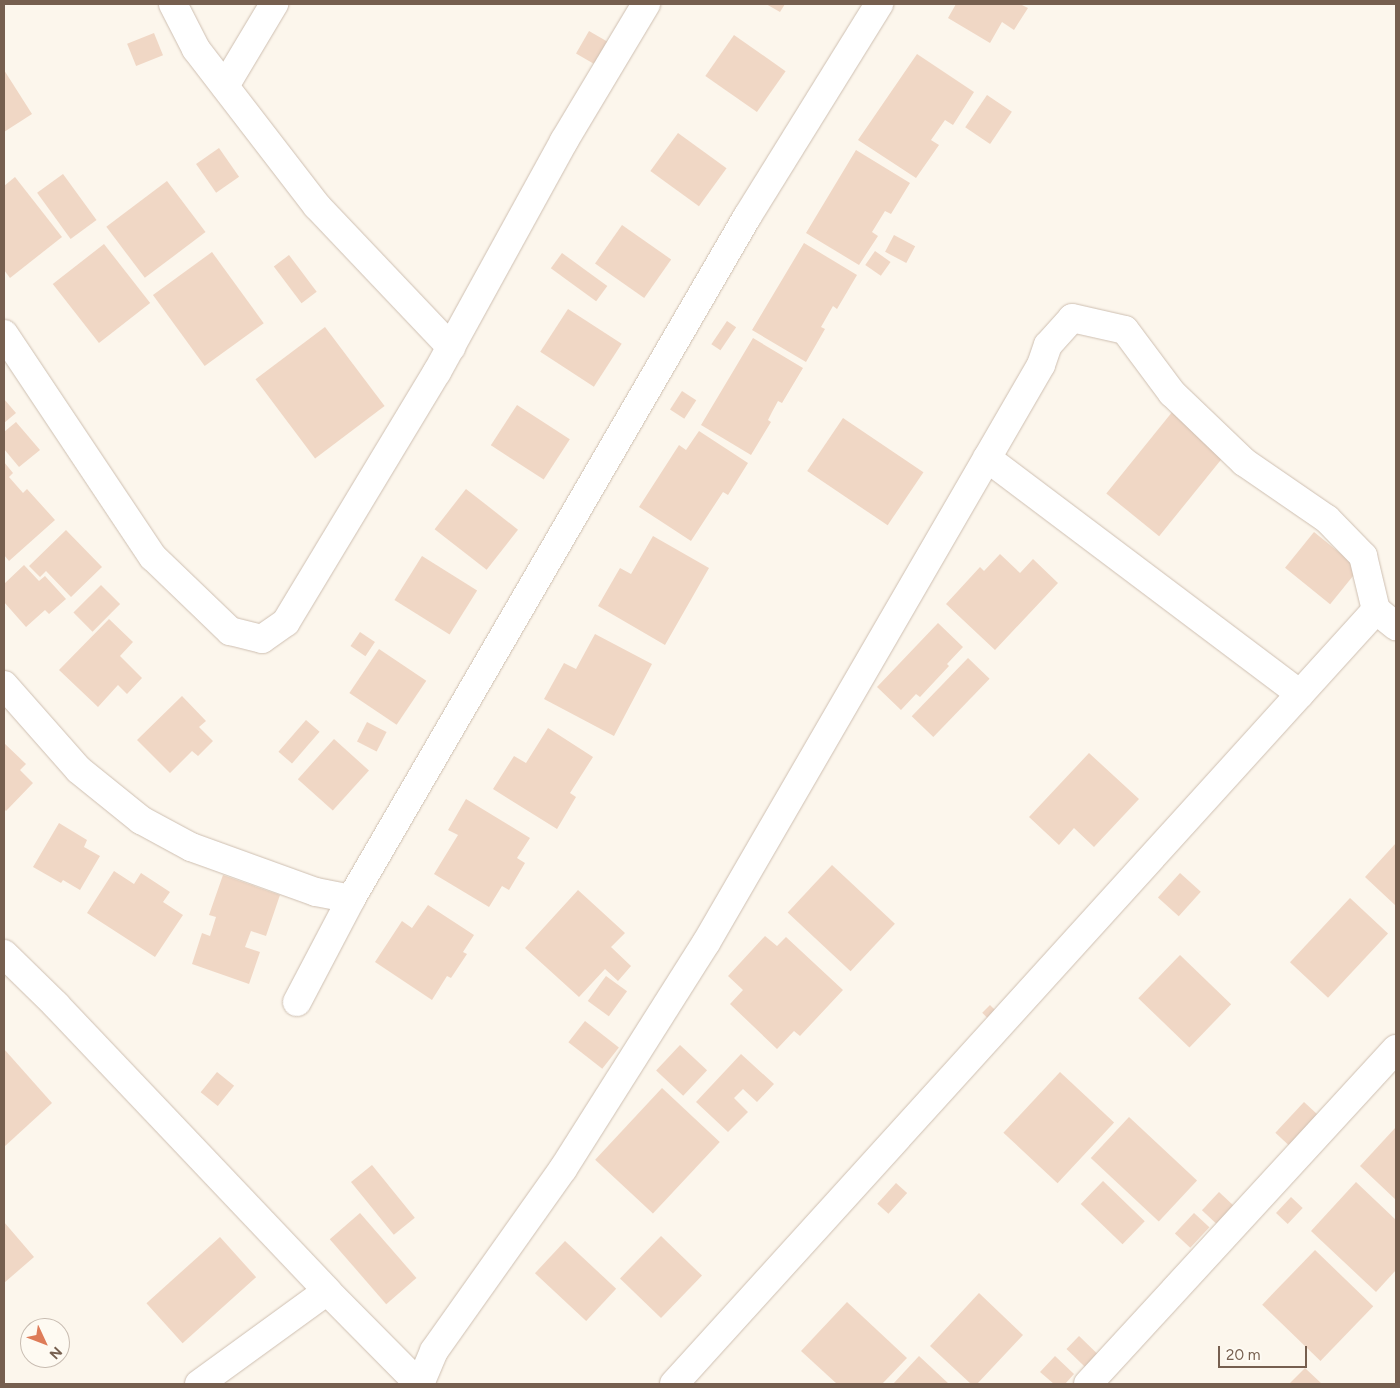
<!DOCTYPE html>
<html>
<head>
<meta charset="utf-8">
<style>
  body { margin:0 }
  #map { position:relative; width:1400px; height:1388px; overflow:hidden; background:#fcf6ec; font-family:Figtree,sans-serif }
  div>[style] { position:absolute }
  .building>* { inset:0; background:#f0d7c5; transform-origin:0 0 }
  .roads { filter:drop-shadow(0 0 1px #cebfb1) drop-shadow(0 0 1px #cebfb1) }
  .minor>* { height:28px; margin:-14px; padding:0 14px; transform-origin:14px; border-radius:14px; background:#fff }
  span { translate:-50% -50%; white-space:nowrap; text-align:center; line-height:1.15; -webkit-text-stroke:4px #fefaf2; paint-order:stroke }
  .frame { position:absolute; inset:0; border:5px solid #765f4f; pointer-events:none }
  .north { position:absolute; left:20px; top:1318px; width:50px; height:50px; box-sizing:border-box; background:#fefaf2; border:1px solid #c8bcb1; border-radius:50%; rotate:133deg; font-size:14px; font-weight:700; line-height:20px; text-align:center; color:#765f4f }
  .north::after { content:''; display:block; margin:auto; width:18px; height:22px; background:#de7c59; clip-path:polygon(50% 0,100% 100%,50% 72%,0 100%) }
  .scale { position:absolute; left:1218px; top:1346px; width:89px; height:22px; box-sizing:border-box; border:2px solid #765f4f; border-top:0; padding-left:6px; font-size:15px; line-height:18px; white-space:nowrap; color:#765f4f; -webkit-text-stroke:4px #fefaf2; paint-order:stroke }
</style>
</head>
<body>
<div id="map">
  <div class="building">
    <i style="clip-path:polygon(766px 4px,785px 4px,780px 12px)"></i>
    <i style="clip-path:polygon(956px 4px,1020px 4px,1028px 8px,1014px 30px,1002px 22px,990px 43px,948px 18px)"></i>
    <i style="left:589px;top:31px;width:30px;height:26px;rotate:30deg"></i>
    <i style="left:154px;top:33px;width:24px;height:29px;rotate:68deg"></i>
    <i style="left:734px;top:35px;width:63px;height:50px;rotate:35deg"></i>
    <i style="clip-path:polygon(917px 54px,974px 92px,953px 125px,945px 120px,931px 140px,939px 145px,916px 178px,858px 140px)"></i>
    <i style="clip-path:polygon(4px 70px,32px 114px,4px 132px)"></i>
    <i style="left:987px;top:95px;width:30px;height:39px;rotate:34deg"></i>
    <i style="left:678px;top:133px;width:60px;height:47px;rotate:36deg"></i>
    <i style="left:219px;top:148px;width:35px;height:28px;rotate:55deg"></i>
    <i style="clip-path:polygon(856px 150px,910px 183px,891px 214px,885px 211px,872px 232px,878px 236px,859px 265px,806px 233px)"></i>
    <i style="left:63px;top:174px;width:57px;height:32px;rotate:54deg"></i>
    <i style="clip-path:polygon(15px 177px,62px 237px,10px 278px,4px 270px,4px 186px)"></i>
    <i style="left:167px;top:181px;width:64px;height:76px;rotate:53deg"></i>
    <i style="left:622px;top:225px;width:60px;height:47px;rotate:35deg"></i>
    <i style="left:894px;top:235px;width:24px;height:19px;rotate:28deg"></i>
    <i style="clip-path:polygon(804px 243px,857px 275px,837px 309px,833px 306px,821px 327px,825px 329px,806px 362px,752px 330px)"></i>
    <i style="left:104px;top:244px;width:75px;height:65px;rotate:52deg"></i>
    <i style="left:875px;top:251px;width:19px;height:17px;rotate:35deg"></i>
    <i style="left:212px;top:252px;width:88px;height:73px;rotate:54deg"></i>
    <i style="left:562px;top:253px;width:56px;height:19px;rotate:36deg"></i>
    <i style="left:289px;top:255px;width:46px;height:19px;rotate:53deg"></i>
    <i style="left:568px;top:309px;width:64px;height:51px;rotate:33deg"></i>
    <i style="left:727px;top:321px;width:11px;height:28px;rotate:34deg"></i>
    <i style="left:325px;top:327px;width:99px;height:87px;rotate:53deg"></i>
    <i style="clip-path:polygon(753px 338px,803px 368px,782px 403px,778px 401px,772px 412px,768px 420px,771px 422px,751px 455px,701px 425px)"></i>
    <i style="left:682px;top:391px;width:17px;height:22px;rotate:33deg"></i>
    <i style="clip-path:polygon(4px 399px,16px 413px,4px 423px)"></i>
    <i style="left:517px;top:405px;width:63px;height:48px;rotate:33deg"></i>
    <i style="left:1173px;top:411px;width:68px;height:106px;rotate:39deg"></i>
    <i style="left:843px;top:418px;width:97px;height:64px;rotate:34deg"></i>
    <i style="clip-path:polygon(16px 422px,40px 450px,19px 467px,4px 449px,4px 432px)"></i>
    <i style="clip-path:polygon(699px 431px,748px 463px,728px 495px,723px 492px,691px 541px,639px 507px,679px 445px,686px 450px)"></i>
    <i style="clip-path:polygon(4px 462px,13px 473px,9px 477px,23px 493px,27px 489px,55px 520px,9px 561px,4px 555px)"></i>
    <i style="left:466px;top:489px;width:66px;height:51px;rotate:38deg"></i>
    <i style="clip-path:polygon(66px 530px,102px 567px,71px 597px,46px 571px,40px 577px,29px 566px)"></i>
    <i style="left:1314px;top:532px;width:58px;height:46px;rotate:39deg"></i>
    <i style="clip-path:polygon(653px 536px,709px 568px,665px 645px,598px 606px,620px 568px,631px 574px)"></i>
    <i style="clip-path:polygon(1000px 554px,1020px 573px,1033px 559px,1058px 583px,995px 650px,946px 604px,980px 567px,984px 571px)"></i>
    <i style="left:422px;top:556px;width:65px;height:52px;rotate:32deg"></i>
    <i style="clip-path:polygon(24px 565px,39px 581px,45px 576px,66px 599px,49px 614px,45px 610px,26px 627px,4px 602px,4px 584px)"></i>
    <i style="left:101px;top:585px;width:27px;height:39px;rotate:45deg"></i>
    <i style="clip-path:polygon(109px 619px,133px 642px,120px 656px,142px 678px,127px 694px,118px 685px,98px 707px,59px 670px)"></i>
    <i style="clip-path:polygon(938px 623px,963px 647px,947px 664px,949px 666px,920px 697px,916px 694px,901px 710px,877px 687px)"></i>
    <i style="left:360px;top:632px;width:18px;height:17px;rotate:34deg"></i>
    <i style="clip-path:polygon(595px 634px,652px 664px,614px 736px,544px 699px,564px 663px,576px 669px)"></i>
    <i style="left:379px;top:649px;width:57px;height:53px;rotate:34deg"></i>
    <i style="left:968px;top:658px;width:30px;height:81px;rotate:44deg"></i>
    <i style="clip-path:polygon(182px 696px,206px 721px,199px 727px,213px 741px,198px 756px,192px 751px,170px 773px,137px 740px)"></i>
    <i style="left:306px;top:720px;width:18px;height:42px;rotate:41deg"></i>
    <i style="left:367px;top:722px;width:22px;height:22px;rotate:27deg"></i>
    <i style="clip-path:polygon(548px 728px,593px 757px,570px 793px,576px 797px,557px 829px,493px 789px,514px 756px,526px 763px)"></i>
    <i style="left:334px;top:739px;width:47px;height:54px;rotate:42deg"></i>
    <i style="clip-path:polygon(4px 743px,26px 764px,20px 770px,33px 783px,6px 811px,4px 809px)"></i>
    <i style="clip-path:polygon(1089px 753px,1139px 799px,1094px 847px,1074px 828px,1059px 845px,1029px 817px)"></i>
    <i style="clip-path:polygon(466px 799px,530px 838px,517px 858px,525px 863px,509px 890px,502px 886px,489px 907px,434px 874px,458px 835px,448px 830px)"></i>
    <i style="clip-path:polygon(59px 823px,87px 840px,84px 847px,100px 856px,80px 890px,63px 880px,61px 883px,33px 867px)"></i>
    <i style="clip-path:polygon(1396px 843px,1396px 906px,1365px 877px)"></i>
    <i style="left:832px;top:865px;width:86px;height:65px;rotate:43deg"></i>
    <i style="clip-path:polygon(114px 871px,134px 884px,141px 873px,170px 892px,163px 902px,183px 915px,155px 957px,87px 913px)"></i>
    <i style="left:1180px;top:873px;width:28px;height:33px;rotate:42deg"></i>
    <i style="clip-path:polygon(223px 875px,280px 895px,266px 936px,251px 931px,245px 947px,260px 952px,249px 984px,192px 964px,202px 933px,210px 936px,216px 917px,209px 915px)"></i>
    <i style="clip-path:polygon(578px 890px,625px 933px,611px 947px,631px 966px,618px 981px,605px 969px,579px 997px,525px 948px)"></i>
    <i style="left:1350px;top:898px;width:52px;height:88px;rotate:43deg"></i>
    <i style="clip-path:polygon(428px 905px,474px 935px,463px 952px,467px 954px,451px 978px,447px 976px,432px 1000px,375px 962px,402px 921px,412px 928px)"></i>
    <i style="clip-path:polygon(765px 936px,777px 946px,786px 937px,843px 990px,800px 1036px,794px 1031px,777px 1049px,730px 1004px,743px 990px,728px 976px)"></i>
    <i style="left:1180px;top:955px;width:71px;height:60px;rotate:44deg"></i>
    <i style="left:606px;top:976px;width:26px;height:31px;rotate:36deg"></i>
    <i style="left:990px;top:1005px;width:10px;height:11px;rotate:45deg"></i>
    <i style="left:585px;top:1021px;width:43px;height:27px;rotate:38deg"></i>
    <i style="left:680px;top:1045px;width:37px;height:35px;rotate:43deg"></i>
    <i style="clip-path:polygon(4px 1049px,52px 1103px,4px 1147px)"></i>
    <i style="clip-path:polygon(741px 1054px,774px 1084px,757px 1102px,743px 1089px,734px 1098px,748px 1112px,728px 1132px,696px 1102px)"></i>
    <i style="left:217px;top:1072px;width:22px;height:26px;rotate:39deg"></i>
    <i style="left:1060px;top:1072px;width:74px;height:83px;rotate:43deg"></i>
    <i style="left:662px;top:1088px;width:79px;height:98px;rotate:43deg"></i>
    <i style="left:1304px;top:1102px;width:25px;height:42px;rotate:43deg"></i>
    <i style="left:1129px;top:1117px;width:93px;height:56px;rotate:43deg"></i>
    <i style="clip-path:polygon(1396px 1127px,1396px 1200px,1360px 1166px)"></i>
    <i style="left:372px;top:1165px;width:68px;height:27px;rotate:51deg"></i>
    <i style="left:1103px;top:1181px;width:58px;height:32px;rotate:44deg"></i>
    <i style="clip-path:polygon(1356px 1182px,1396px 1220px,1396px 1270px,1376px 1292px,1311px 1231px)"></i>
    <i style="left:896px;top:1183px;width:15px;height:28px;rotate:42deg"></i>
    <i style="left:1219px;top:1192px;width:26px;height:25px;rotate:43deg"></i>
    <i style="left:1291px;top:1197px;width:16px;height:22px;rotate:43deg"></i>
    <i style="left:360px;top:1213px;width:86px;height:40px;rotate:49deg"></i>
    <i style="left:1194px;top:1213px;width:21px;height:28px;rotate:43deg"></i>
    <i style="clip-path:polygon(4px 1222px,34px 1257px,4px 1283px)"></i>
    <i style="left:661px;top:1236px;width:57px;height:59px;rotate:44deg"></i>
    <i style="left:220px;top:1237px;width:54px;height:99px;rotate:48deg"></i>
    <i style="left:565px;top:1241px;width:70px;height:44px;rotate:43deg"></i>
    <i style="left:1315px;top:1250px;width:81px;height:76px;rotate:44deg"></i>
    <i style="clip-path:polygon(979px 1293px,1023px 1335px,977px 1384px,971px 1384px,930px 1346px)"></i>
    <i style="clip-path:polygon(847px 1302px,907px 1358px,882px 1384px,837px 1384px,801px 1351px)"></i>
    <i style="left:1079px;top:1336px;width:28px;height:18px;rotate:44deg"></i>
    <i style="clip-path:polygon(919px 1356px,949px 1384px,893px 1384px)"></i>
    <i style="clip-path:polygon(1055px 1356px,1074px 1374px,1065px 1384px,1054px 1384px,1040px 1372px)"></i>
    <i style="clip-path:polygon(1305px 1368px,1322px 1384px,1289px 1384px)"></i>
  </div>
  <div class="roads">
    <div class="minor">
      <i style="left:173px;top:4px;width:51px;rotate:62.9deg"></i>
      <i style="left:196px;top:49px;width:198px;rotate:52.4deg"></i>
      <i style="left:317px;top:206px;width:195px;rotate:46.5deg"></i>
      <i style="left:225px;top:86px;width:96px;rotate:-59.1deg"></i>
      <i style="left:4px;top:334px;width:268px;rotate:56.3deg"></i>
      <i style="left:153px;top:557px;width:107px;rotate:43.9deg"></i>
      <i style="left:230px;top:631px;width:33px;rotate:14deg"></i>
      <i style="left:262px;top:639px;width:29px;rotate:-35deg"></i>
      <i style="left:286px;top:622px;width:292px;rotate:-58.9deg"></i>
      <i style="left:437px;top:372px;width:264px;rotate:-61.2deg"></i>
      <i style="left:564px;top:141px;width:160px;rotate:-59.1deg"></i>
      <i style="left:987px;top:458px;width:392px;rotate:37deg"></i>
      <i style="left:4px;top:685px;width:113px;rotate:48.6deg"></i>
      <i style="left:79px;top:770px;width:80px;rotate:38.9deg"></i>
      <i style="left:141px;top:820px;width:57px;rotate:28.4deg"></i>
      <i style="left:191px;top:847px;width:133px;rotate:19.8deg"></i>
      <i style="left:316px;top:892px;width:36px;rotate:11deg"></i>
      <i style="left:4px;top:954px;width:73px;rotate:44.4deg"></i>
      <i style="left:56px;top:1005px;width:394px;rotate:46.5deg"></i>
      <i style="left:327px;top:1291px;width:131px;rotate:45.3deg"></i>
      <i style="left:297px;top:1002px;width:116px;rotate:-62.3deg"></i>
      <i style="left:351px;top:899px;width:789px;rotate:-59.86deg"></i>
      <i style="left:747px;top:217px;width:251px;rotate:-58.2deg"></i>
      <i style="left:199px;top:1384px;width:158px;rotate:-36deg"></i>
      <i style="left:420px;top:1384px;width:36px;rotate:-67deg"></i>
      <i style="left:434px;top:1351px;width:223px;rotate:-54.7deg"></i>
      <i style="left:563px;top:1169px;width:267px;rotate:-57.7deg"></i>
      <i style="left:706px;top:943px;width:668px;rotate:-59.9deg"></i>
      <i style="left:1041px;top:365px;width:21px;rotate:-71deg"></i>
      <i style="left:1048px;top:345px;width:36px;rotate:-48deg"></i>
      <i style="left:1072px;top:318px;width:54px;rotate:12.8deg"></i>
      <i style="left:1125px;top:330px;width:79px;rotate:53.3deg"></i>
      <i style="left:1172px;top:393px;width:100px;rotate:43.8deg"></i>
      <i style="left:1244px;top:462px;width:101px;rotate:34.5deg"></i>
      <i style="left:1327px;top:519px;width:52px;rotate:45.8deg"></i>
      <i style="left:1363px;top:556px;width:56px;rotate:76.5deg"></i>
      <i style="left:1376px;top:610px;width:26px;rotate:39deg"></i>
      <i style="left:674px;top:1384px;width:1045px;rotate:-47.79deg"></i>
      <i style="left:1088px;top:1384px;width:455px;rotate:-47.4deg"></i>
    </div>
  </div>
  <div class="frame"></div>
  <div class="north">N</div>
  <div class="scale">20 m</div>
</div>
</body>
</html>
